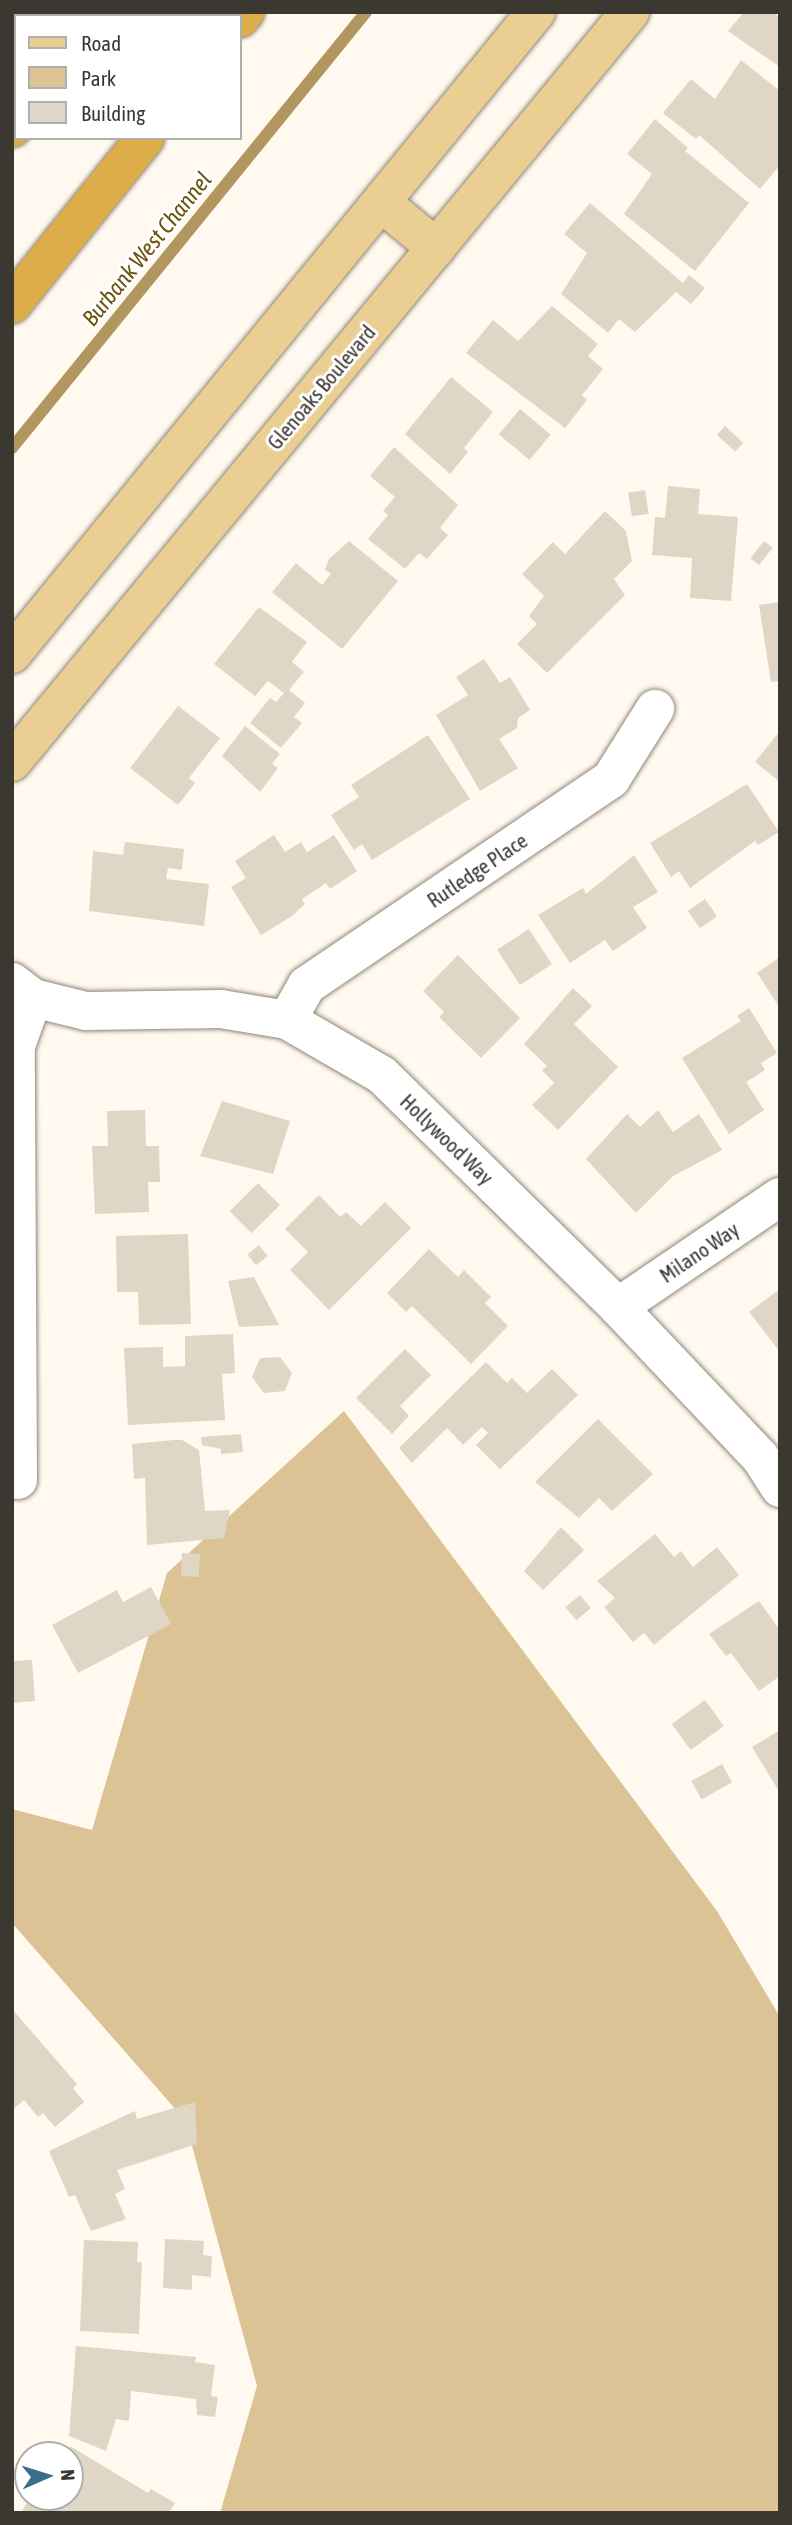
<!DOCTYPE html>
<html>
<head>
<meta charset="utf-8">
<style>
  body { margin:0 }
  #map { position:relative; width:792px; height:2525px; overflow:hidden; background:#fff9ef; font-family:"Asap Condensed",sans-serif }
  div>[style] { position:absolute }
  .green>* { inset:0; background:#dbc395 }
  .stream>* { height:12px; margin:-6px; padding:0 6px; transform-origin:6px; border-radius:6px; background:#b19660 }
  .building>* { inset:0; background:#dfd6c5; transform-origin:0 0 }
  .roads { filter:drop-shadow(0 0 2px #8f8777) drop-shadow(0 0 2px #8f8777) }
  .minor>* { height:38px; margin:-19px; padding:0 19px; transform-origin:19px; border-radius:19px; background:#fff }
  .major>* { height:38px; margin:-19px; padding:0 19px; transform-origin:19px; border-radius:19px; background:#eace92 }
  .highway>* { height:38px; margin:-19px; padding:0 19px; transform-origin:19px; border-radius:19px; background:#dcad49 }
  span { translate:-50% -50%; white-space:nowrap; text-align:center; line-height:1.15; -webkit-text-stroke:6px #fff; paint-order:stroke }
  .street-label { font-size:21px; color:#3b3731 }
  .water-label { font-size:23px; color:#6d510d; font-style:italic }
  .frame { position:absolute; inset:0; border:14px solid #3b3731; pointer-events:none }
  .legend { position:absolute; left:14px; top:14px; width:228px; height:126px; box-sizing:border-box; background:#fff; border:2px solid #b1afad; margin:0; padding:9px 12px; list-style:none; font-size:21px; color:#3b3731 }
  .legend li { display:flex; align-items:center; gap:14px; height:35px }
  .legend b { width:35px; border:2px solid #b1afad }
  .north { position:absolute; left:14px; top:2441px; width:70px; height:70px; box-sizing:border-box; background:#fff; border:2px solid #b1afad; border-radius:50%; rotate:87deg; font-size:19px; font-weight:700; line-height:28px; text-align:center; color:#3b3731 }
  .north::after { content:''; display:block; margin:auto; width:24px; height:32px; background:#396e8a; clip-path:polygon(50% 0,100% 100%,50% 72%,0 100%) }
</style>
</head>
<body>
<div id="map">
  <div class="green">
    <i style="clip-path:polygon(344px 1411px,717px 1911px,780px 2017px,780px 2513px,220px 2513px,257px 2386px,185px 2120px,12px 1923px,12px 1809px,92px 1830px,167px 1573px)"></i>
  </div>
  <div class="stream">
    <i style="left:12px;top:448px;width:562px;rotate:-50.93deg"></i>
  </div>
  <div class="building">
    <i style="clip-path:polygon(744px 12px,773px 12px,780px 18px,780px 67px,728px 31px)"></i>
    <i style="clip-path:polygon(741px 60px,780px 91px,780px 165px,760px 189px,699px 135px,696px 139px,663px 113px,691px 79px,715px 99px)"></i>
    <i style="clip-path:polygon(655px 119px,688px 148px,685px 151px,749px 203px,695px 271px,624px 214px,652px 174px,627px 154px)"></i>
    <i style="clip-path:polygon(590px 203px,683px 283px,689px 275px,705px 288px,691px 304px,676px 292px,635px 332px,619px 319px,608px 333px,561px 294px,587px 253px,564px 234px)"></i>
    <i style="clip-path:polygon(552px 306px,598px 344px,588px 356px,603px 369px,582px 395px,587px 400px,565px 428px,466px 353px,493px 320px,518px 341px)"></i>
    <i style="clip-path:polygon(451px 377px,493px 412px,464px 448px,468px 452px,450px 474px,405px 434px)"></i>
    <i style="left:520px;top:409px;width:40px;height:33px;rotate:40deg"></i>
    <i style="left:725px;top:426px;width:25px;height:12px;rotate:43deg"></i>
    <i style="clip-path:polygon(394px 447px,458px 505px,440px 528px,448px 535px,427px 559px,419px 553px,405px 569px,368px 539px,388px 515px,383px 511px,395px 497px,370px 476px)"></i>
    <i style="clip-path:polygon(668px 486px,700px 489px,698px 514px,738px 517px,731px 601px,690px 598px,692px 558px,652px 555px,655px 517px,665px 518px)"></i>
    <i style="left:645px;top:490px;width:24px;height:17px;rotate:81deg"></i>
    <i style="clip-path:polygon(605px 511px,626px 531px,632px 561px,614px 579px,625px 595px,547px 673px,517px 644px,537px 624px,529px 616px,544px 596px,522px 574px,553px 542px,565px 554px)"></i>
    <i style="clip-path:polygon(349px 541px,398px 581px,342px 649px,272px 592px,296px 563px,322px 585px,331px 574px,325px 570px,329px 559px)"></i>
    <i style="left:764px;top:541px;width:11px;height:22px;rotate:38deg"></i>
    <i style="clip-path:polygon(780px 602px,780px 681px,771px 682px,759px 605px)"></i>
    <i style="clip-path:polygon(259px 607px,307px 642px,292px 662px,304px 672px,289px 690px,305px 703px,294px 717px,302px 723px,281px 748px,250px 723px,270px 698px,276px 702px,284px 693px,268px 681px,255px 696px,214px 664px)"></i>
    <i style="clip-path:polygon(484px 659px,500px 683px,510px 677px,530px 710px,518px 718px,517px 728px,499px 739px,518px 768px,480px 791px,436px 715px,468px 695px,456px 677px)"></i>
    <i style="clip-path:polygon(178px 706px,220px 738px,189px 778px,195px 783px,178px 805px,130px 768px)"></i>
    <i style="clip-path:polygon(245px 726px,280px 754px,272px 764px,278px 768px,260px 792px,222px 756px)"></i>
    <i style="clip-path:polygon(780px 731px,780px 782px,755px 762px)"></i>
    <i style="clip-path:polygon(428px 735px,470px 799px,372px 860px,362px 844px,354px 850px,331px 815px,359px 797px,351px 785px)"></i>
    <i style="clip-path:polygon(747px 784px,779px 832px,758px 845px,755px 841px,690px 888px,679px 871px,671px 877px,650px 843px)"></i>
    <i style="clip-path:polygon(274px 835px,285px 852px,301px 842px,307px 852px,334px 835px,357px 871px,330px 889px,326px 883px,302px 899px,305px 904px,292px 916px,261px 935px,231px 887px,246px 878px,235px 861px)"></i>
    <i style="clip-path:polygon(125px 842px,184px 849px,182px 870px,168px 868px,166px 879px,209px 884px,204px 926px,89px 911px,93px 851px,123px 855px)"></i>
    <i style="clip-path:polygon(634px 855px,658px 892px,633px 907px,647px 928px,613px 951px,605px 940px,570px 963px,538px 915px,583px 888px,586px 894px)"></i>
    <i style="left:705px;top:899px;width:21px;height:21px;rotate:55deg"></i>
    <i style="left:529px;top:929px;width:42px;height:38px;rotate:57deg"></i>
    <i style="clip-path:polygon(458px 955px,520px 1018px,481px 1058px,439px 1017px,444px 1012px,423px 991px)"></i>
    <i style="clip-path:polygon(780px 957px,780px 1008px,757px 973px)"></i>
    <i style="clip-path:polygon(573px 988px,592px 1006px,574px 1024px,618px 1067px,558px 1130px,532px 1105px,554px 1083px,542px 1070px,547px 1066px,524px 1044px)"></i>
    <i style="clip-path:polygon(749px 1008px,777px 1053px,761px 1063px,765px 1070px,746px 1082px,764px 1110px,729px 1134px,682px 1058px,741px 1021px,737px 1016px)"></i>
    <i style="clip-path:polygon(222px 1101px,290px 1121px,273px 1174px,200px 1156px)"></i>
    <i style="clip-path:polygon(145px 1110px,146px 1146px,159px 1146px,160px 1182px,148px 1182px,149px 1212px,95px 1214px,92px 1146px,108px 1146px,107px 1111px)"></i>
    <i style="clip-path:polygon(658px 1110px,673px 1132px,699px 1114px,722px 1150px,673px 1176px,636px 1213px,586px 1159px,627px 1114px,640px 1127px)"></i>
    <i style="left:258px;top:1183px;width:31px;height:40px;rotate:45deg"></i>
    <i style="clip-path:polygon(319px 1195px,340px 1217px,346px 1212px,361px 1226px,385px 1202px,411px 1228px,329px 1310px,290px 1270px,308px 1252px,285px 1229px)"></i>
    <i style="clip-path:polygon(188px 1234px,191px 1324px,139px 1325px,138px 1292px,117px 1292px,116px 1236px)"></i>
    <i style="left:259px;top:1245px;width:14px;height:15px;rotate:51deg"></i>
    <i style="clip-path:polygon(429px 1249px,458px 1277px,464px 1270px,491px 1297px,485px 1303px,508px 1326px,471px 1364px,412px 1306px,406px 1312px,387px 1293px)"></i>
    <i style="clip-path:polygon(254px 1277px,279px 1325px,239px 1327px,228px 1281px)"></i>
    <i style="clip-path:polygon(780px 1289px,780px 1352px,749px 1312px)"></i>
    <i style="clip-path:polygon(233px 1334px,235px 1373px,222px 1374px,225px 1420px,128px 1425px,124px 1348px,163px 1347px,163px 1367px,185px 1366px,185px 1336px)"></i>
    <i style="clip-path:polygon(405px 1349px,431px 1375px,400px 1406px,409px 1416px,392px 1434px,356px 1398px)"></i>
    <i style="clip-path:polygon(280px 1357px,292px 1373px,285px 1391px,264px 1393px,252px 1377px,260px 1358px)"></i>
    <i style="clip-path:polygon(486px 1362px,507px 1383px,512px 1378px,527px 1393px,552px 1369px,578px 1395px,500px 1469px,476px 1445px,488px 1433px,482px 1427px,463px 1445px,447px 1428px,412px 1463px,399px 1448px)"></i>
    <i style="clip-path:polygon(598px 1419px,653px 1474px,612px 1511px,599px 1498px,579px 1518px,535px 1482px)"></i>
    <i style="clip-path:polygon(241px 1434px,243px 1452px,221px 1454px,221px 1449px,202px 1445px,201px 1437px)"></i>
    <i style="clip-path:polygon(174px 1440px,182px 1440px,199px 1450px,205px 1511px,230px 1510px,224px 1538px,147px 1545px,145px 1478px,134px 1479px,132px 1444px)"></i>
    <i style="clip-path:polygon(561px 1527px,584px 1550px,543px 1590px,524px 1571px)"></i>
    <i style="clip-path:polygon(655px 1534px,674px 1557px,681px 1551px,693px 1567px,717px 1547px,739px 1575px,654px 1645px,644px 1633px,633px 1642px,604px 1607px,615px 1598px,597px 1581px)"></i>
    <i style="left:182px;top:1553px;width:18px;height:23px;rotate:3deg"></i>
    <i style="clip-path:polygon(151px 1587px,171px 1624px,78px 1673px,52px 1625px,117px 1590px,123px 1602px)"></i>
    <i style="left:580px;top:1595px;width:17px;height:19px;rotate:50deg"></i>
    <i style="clip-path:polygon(759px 1601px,780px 1630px,780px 1676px,759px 1691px,731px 1653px,726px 1656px,709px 1634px)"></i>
    <i style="clip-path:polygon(32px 1660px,35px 1701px,12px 1703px,12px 1661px)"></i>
    <i style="left:705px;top:1700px;width:32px;height:41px;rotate:54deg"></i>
    <i style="clip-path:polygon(780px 1730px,780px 1793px,752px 1747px)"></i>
    <i style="left:722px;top:1764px;width:21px;height:35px;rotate:61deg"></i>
    <i style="clip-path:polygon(12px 2009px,77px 2084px,73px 2088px,84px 2102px,55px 2127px,43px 2113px,38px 2117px,24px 2100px,12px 2110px)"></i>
    <i style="clip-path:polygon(195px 2102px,197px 2144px,117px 2170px,125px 2189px,115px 2194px,126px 2219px,91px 2231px,75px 2195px,69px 2197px,49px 2151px,135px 2111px,137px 2119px)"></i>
    <i style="clip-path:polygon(165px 2239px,204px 2241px,203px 2255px,212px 2256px,211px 2277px,192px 2275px,192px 2290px,163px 2288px)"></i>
    <i style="clip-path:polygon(84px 2240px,138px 2242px,137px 2262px,142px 2262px,139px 2334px,80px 2331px)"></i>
    <i style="clip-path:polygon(76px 2346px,196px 2357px,195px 2362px,215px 2365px,211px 2396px,218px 2397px,215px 2417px,197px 2415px,196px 2399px,131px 2391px,129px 2421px,116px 2419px,106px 2451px,69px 2436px)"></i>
    <i style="clip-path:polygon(70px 2446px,148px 2493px,151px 2489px,175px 2503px,169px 2513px,21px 2513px,30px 2497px,70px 2497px,70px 2455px,65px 2455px)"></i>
  </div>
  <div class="roads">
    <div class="minor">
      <i style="left:12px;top:982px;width:26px;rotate:37deg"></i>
      <i style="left:33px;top:998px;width:55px;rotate:13.8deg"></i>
      <i style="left:86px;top:1011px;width:135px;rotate:-0.8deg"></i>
      <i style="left:221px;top:1009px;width:67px;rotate:9.5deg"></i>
      <i style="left:287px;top:1020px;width:110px;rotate:30.1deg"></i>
      <i style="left:382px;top:1075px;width:331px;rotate:44.5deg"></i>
      <i style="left:618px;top:1307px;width:207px;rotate:46.6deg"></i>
      <i style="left:760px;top:1457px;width:37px;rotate:57deg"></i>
      <i style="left:287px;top:1020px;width:40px;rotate:-60.3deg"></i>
      <i style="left:307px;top:985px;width:367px;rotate:-34.1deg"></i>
      <i style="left:611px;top:779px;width:83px;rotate:-57.8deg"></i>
      <i style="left:618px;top:1307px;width:196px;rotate:-34.2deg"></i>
      <i style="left:18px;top:1480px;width:434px;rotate:-90.3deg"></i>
      <i style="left:16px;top:1046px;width:51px;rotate:-70.5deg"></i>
    </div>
    <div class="major">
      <i style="left:381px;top:202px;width:72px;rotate:39.9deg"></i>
      <i style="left:12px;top:654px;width:829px;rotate:-50.78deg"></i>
      <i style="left:12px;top:762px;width:972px;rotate:-50.51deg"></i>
    </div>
    <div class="highway">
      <i style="left:115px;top:16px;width:5px;rotate:-53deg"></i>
      <i style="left:240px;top:18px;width:8px;rotate:-50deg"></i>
      <i style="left:12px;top:128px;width:6px;rotate:-45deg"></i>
      <i style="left:12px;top:304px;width:213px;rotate:-51.3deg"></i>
    </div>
  </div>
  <div class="street-label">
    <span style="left:321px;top:387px;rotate:-50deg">Glenoaks Boulevard</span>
    <span style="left:477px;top:870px;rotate:-34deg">Rutledge Place</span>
    <span style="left:447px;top:1139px;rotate:44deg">Hollywood Way</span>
    <span style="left:699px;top:1252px;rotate:-34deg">Milano Way</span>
  </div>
  <div class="water-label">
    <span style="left:147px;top:249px;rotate:-51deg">Burbank West Channel</span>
  </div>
  <div class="frame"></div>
  <ul class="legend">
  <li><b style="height:9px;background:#eace92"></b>Road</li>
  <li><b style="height:19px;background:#dbc395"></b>Park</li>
  <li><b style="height:19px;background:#dfd6c5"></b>Building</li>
  </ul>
  <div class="north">N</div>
</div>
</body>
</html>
